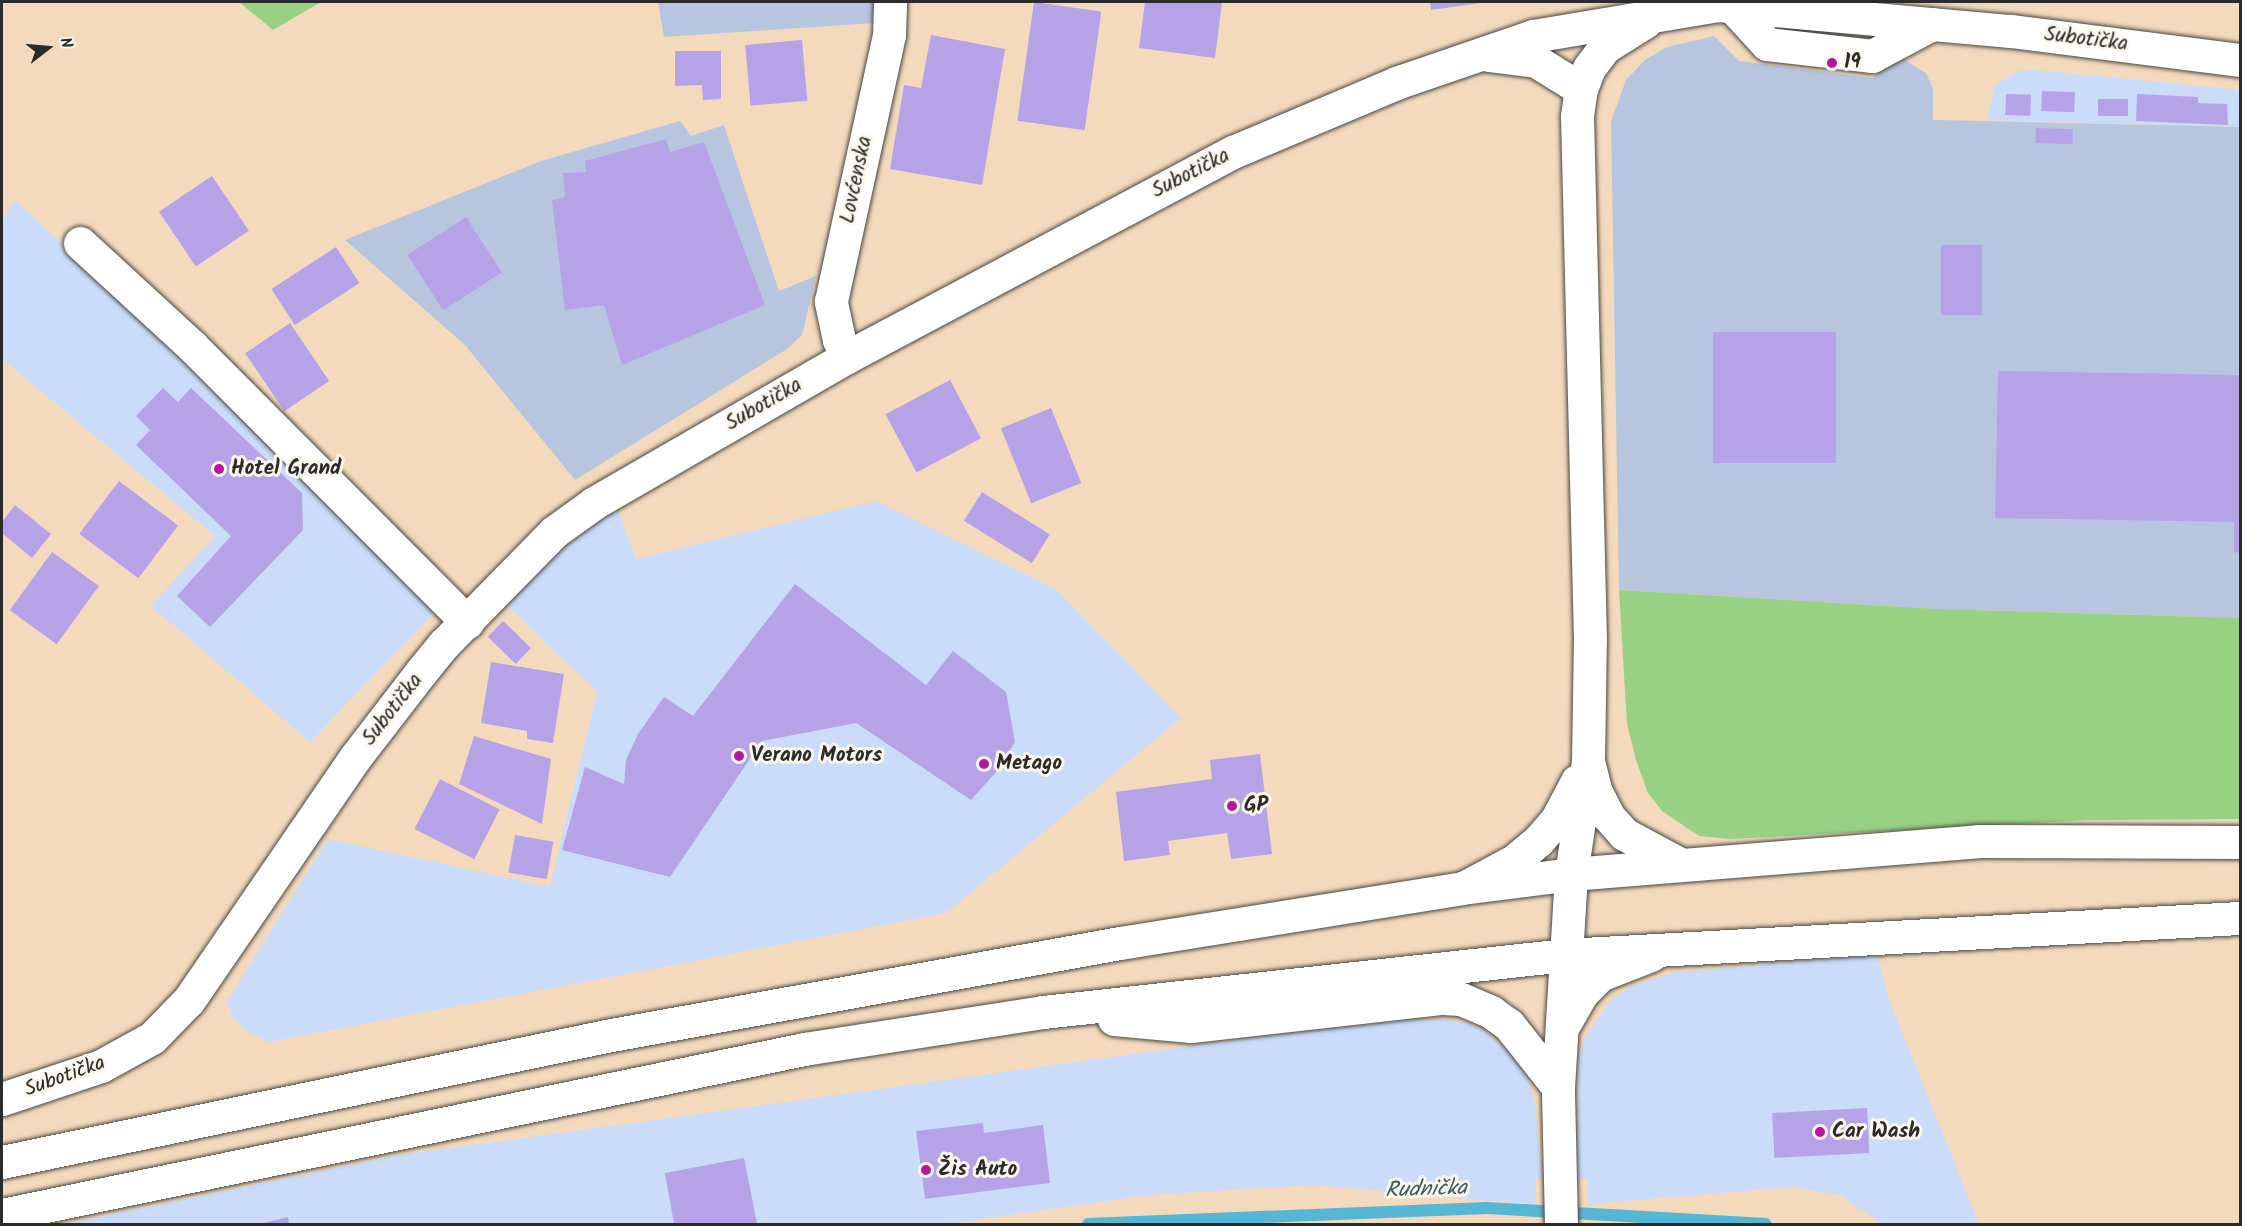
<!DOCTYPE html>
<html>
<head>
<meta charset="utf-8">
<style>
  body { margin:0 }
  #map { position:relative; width:2242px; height:1226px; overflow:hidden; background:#f3dabd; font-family:Kalam,sans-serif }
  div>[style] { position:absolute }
  .built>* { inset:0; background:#cadcf9 }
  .industrial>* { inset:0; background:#b7c5de }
  .green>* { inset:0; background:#98d184 }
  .stream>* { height:12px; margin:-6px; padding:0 6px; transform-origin:6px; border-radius:6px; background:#55b7d4 }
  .building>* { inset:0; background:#b6a3e7; transform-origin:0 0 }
  .roads { filter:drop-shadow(0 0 2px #494541) drop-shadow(0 0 2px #494541) }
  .minor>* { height:33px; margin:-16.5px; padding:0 16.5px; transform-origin:16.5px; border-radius:16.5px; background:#fff }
  .major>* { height:33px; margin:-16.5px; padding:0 16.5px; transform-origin:16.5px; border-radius:16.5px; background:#fff }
  .dots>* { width:16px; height:16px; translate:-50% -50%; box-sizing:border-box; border:3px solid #fbf7ec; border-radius:50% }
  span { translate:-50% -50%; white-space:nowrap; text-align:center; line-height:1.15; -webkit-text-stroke:6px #fbf7ec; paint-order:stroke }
  .street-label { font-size:21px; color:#2b2b2b }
  .poi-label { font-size:21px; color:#2b2b2b; font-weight:700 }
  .left { translate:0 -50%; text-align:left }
  .water-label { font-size:22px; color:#3a5c66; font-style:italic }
  .frame { position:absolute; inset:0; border:3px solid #2b2b2b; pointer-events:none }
  .north { position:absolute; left:18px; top:18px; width:60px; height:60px; -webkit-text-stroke:4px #fbf7ec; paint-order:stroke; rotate:74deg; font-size:16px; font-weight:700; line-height:24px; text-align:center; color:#2b2b2b }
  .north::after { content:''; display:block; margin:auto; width:21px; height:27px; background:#2b2b2b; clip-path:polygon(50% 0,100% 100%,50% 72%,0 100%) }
</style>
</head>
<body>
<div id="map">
  <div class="built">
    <i style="clip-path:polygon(2036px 70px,2240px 90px,2240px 127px,1986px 120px,1995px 85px,2017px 71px)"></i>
    <i style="clip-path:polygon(15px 201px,207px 372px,439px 608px,310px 742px,151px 606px,215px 536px,2px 359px,2px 220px)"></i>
    <i style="clip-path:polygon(876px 501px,1056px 589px,1181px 718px,946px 913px,268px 1042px,245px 1030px,231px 1016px,227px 1001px,328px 839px,550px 887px,597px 692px,505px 603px,579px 528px,617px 508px,636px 559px)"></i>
    <i style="clip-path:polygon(1877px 953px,1888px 997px,1979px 1224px,1882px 1224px,1840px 1195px,1792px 1187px,1588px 1204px,1588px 1179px,1576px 1178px,1578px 1065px,1584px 1039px,1611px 1000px,1630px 987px,1673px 973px)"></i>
    <i style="clip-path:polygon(1388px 1019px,1444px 1019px,1465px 1023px,1482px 1028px,1518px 1060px,1527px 1075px,1535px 1103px,1542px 1177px,1536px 1177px,1536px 1205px,1314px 1185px,1148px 1195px,947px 1224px,65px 1224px,400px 1155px)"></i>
  </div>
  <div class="industrial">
    <i style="clip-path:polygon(658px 2px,873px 2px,875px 23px,664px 37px)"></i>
    <i style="clip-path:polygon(1714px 36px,1739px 61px,1872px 78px,1900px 57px,1926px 73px,1933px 89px,1933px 120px,2240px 127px,2240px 618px,1938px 609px,1619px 590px,1611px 121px,1626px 80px,1645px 60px,1667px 47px)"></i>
    <i style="clip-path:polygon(680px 121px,691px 136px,724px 125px,779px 291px,816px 276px,802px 335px,787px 349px,575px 480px,465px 345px,345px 240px,541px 161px)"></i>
  </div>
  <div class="green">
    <i style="clip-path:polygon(239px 2px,321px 2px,273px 30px)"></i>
    <i style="clip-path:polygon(1619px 590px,1938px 609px,2240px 618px,2240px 819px,2089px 820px,1731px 839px,1699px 836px,1662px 811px,1648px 793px,1636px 760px,1627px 724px)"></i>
  </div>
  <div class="stream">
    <i style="left:1088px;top:1224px;width:399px;rotate:-2.3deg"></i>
    <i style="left:1487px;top:1208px;width:279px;rotate:3.3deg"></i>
  </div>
  <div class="building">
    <i style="left:1034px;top:2px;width:68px;height:120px;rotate:8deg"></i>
    <i style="clip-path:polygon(1145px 2px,1222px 2px,1215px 58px,1139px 48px)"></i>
    <i style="clip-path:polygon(1430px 2px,1481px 2px,1481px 3px,1431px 10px)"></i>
    <i style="clip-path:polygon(931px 35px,1005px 49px,982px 185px,890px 169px,904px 85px,921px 88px)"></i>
    <i style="left:802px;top:40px;width:61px;height:57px;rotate:85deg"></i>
    <i style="clip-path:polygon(675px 51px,721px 51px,721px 99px,703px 100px,702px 85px,675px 86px)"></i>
    <i style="left:2042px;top:91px;width:33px;height:20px;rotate:2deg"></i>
    <i style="left:2006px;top:94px;width:25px;height:21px;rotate:2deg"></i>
    <i style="clip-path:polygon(2137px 94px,2198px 97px,2198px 103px,2227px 104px,2228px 125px,2136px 121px)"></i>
    <i style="left:2098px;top:99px;width:30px;height:17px"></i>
    <i style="left:2036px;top:128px;width:37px;height:15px;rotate:2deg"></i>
    <i style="clip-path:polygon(666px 139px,670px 152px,704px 142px,765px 305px,622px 365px,604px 305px,565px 310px,552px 200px,565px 197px,563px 173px,586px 172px,585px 161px)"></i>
    <i style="left:212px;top:176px;width:66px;height:64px;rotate:56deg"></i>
    <i style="left:466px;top:217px;width:66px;height:70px;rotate:57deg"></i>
    <i style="left:1941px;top:245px;width:41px;height:70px"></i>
    <i style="left:336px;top:247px;width:43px;height:77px;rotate:57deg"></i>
    <i style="left:290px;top:323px;width:70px;height:54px;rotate:56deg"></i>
    <i style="left:1713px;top:332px;width:123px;height:131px"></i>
    <i style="clip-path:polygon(1998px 371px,2240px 375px,2240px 553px,2234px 552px,2234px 522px,1995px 518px)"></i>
    <i style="left:950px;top:380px;width:66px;height:73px;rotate:62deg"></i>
    <i style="clip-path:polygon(163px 388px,178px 402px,191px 388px,302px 493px,303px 530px,210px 627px,177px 596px,231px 536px,136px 445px,150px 430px,136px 416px)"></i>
    <i style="left:1051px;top:408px;width:81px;height:54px;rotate:68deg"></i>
    <i style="left:119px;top:481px;width:74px;height:66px;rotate:37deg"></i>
    <i style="left:982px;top:492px;width:80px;height:34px;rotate:32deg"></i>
    <i style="clip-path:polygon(15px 505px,51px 534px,32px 558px,2px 533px,2px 522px)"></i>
    <i style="left:52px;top:552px;width:58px;height:72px;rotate:36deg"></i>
    <i style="clip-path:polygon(795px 584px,926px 685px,953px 651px,1006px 692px,1015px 742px,998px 770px,971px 800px,856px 723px,762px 741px,670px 877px,562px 850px,585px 767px,624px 784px,626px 760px,638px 734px,664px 697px,693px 716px)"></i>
    <i style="left:503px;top:621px;width:39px;height:22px;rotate:44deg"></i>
    <i style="clip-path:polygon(491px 662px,564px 674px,553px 743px,527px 739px,527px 731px,481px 723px)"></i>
    <i style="clip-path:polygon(474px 736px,551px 759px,542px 824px,459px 784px)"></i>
    <i style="clip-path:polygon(1260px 754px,1272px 854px,1231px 859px,1227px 833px,1168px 841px,1170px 855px,1124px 861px,1116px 792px,1212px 779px,1210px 760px)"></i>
    <i style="left:440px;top:779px;width:67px;height:56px;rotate:27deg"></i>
    <i style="left:515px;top:835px;width:39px;height:38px;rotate:10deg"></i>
    <i style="left:1867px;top:1108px;width:45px;height:95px;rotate:87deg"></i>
    <i style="clip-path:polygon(983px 1123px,984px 1133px,1043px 1125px,1050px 1183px,925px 1199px,916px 1131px)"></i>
    <i style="clip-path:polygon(744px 1158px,757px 1224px,674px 1224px,665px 1173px)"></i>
    <i style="clip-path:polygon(288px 1217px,289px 1224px,259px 1224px)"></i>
  </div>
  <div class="roads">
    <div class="minor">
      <i style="left:1732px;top:6px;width:52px;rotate:47.4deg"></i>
      <i style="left:1767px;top:44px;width:106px;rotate:6.5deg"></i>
      <i style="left:1872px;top:56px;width:68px;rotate:-28.1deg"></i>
      <i style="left:1488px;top:55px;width:48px;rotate:7.1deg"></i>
      <i style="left:1536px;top:61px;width:53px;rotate:31.9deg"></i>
      <i style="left:80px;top:243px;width:152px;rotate:42.6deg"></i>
      <i style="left:192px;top:346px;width:390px;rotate:45.1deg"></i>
      <i style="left:847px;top:357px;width:19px;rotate:-115deg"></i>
      <i style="left:839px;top:340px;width:40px;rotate:-102deg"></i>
      <i style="left:831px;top:301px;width:272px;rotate:-77.7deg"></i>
      <i style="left:889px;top:35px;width:33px;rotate:-88deg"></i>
      <i style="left:1465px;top:887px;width:55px;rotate:-28deg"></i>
      <i style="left:1514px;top:861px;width:31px;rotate:-40deg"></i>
      <i style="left:1538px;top:841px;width:29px;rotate:-49deg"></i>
      <i style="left:1557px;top:819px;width:43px;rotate:-62.2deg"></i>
      <i style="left:1563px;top:1026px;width:38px;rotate:-60deg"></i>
      <i style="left:1582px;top:993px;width:25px;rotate:-45deg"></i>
      <i style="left:1600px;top:975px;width:55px;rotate:-21.4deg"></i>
      <i style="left:2px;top:1099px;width:104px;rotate:-18.4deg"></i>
      <i style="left:101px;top:1066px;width:58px;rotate:-28.8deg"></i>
      <i style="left:152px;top:1038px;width:53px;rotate:-45.8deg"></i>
      <i style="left:189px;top:1000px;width:292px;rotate:-55.6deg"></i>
      <i style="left:354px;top:759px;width:110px;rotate:-52.4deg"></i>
      <i style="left:421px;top:672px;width:36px;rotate:-51deg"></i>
      <i style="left:444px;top:644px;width:157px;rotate:-45.5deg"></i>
      <i style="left:554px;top:532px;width:49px;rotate:-35.9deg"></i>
      <i style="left:594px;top:503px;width:292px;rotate:-30deg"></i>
      <i style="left:847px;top:357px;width:437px;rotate:-28deg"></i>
      <i style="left:1233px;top:152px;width:177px;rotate:-22.9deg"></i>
      <i style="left:1396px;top:83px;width:145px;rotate:-18.9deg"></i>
      <i style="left:1533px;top:36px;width:188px;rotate:-9.5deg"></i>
      <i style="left:1718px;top:5px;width:294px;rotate:5.1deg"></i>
      <i style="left:2011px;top:31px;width:231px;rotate:7.2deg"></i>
      <i style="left:1561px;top:1224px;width:137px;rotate:-91.3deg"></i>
      <i style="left:1558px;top:1087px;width:213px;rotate:-86.5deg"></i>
      <i style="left:1571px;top:874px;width:114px;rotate:-81.4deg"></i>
      <i style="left:1588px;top:761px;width:121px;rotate:-89.1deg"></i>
      <i style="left:1590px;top:640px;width:524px;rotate:-91.42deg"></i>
      <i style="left:1577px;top:116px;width:27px;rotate:-82deg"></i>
      <i style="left:1581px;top:89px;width:22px;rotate:-69deg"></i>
      <i style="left:1589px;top:68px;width:26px;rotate:-53deg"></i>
      <i style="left:1605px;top:47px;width:47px;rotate:-32deg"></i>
    </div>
    <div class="major">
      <i style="left:1588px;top:761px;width:32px;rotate:76deg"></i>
      <i style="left:1596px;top:792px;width:27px;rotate:63deg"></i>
      <i style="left:1608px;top:816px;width:24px;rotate:48deg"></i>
      <i style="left:1624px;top:834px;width:64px;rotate:28.2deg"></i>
      <i style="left:1114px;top:1019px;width:77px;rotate:5.2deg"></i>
      <i style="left:1191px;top:1026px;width:253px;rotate:-6.4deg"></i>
      <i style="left:1442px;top:998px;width:19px;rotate:3deg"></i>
      <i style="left:1461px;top:999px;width:33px;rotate:23deg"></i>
      <i style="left:1491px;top:1012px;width:22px;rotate:36deg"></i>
      <i style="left:1509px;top:1025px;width:79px;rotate:51.7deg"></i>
      <i style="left:2px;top:1162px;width:617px;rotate:-11.78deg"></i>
      <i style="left:606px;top:1036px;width:522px;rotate:-10.26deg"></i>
      <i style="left:1120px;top:943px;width:346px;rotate:-9.1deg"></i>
      <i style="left:1462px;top:888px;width:110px;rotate:-7.3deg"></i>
      <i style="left:1571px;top:874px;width:408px;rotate:-4.6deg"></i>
      <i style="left:1978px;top:841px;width:262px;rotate:0.2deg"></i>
      <i style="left:2px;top:1215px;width:819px;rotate:-11.69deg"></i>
      <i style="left:804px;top:1049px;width:242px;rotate:-8.8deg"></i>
      <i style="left:1043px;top:1012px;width:525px;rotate:-6.23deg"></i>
      <i style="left:1565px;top:955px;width:676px;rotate:-3.14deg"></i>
    </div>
  </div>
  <div class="dots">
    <i style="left:1832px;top:63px;background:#b5179e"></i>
    <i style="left:219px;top:469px;background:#b5179e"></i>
    <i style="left:739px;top:756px;background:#b5179e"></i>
    <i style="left:984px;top:764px;background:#b5179e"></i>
    <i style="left:1232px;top:806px;background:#b5179e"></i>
    <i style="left:1820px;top:1132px;background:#b5179e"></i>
    <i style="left:926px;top:1170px;background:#b5179e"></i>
  </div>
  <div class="street-label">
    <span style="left:2086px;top:40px;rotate:7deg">Subotička</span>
    <span style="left:1191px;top:174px;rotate:-27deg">Subotička</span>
    <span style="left:857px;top:180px;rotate:-78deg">Lovćenska</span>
    <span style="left:764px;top:405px;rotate:-30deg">Subotička</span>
    <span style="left:393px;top:710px;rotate:-52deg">Subotička</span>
    <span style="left:65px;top:1077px;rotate:-20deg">Subotička</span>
  </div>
  <div class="poi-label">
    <span class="left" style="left:1844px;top:63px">19</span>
    <span class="left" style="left:231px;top:469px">Hotel Grand</span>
    <span class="left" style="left:751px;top:756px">Verano Motors</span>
    <span class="left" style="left:996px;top:764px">Metago</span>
    <span class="left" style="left:1244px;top:806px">GP</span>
    <span class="left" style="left:1832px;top:1132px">Car Wash</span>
    <span class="left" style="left:938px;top:1170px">Žis Auto</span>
  </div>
  <div class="water-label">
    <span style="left:1426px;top:1190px;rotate:-2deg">Rudnička</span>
  </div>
  <div class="frame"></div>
  <div class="north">N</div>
</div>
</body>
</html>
